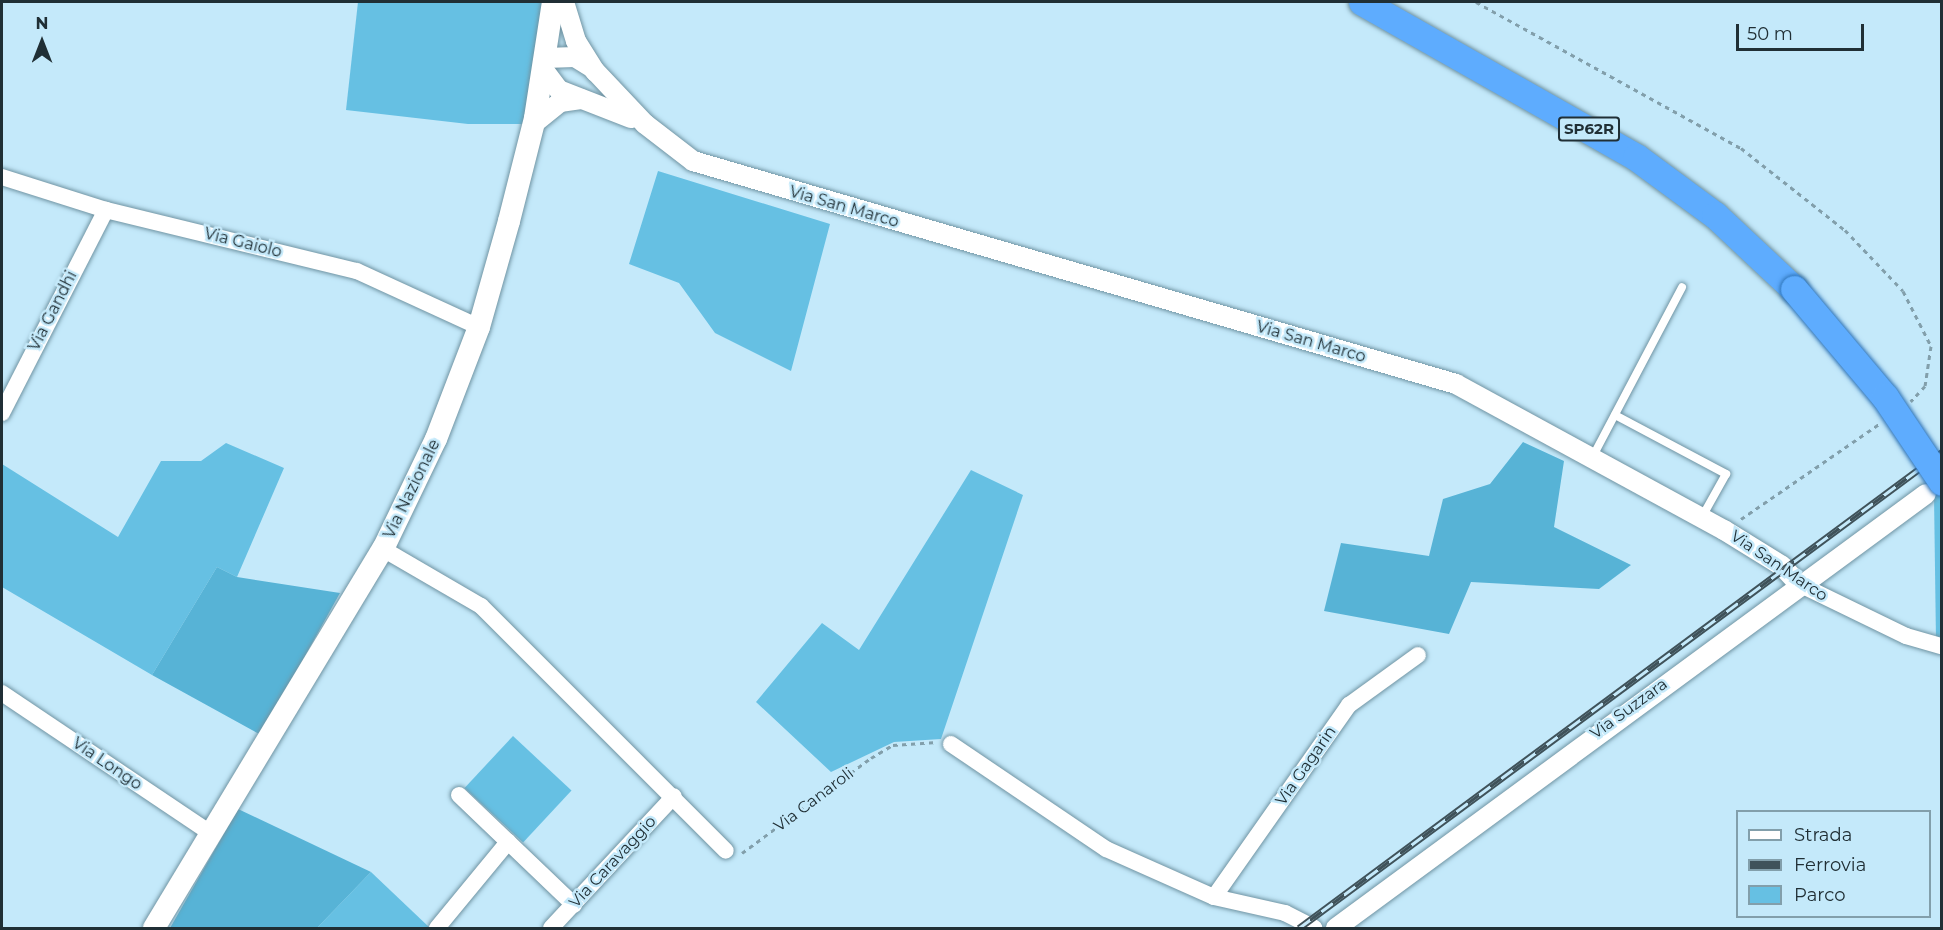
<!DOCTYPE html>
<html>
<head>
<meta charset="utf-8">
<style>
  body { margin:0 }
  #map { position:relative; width:1943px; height:930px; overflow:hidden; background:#c4e9fa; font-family:Montserrat,sans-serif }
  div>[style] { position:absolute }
  .green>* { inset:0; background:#66c0e3; transform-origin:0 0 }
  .forest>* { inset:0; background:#57b3d6 }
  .path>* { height:3px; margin-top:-1.5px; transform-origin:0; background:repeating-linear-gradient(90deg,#829fab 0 4.5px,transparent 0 9px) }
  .roads { filter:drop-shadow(0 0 2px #7094a3) drop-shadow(0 0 2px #7094a3) }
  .service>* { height:8px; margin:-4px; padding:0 4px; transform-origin:4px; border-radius:4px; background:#fff }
  .minor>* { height:16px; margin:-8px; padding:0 8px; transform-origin:8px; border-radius:8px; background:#fff }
  .tertiary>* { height:20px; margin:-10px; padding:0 10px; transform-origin:10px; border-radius:10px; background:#fff }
  .secondary>* { height:22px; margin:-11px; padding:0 11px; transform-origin:11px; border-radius:11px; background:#fff }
  .trunk>* { height:27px; margin:-13.5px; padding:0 13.5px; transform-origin:13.5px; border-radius:13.5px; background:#5eacfe }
  .rail>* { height:7px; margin-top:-3.5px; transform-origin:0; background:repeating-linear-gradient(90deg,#c4e9fa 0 14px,#3f525a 0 28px); box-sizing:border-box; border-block:2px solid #3f525a }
  .bridges { filter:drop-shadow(0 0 2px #2e73b7) drop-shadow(0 0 2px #2e73b7) }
  .trunk-bridge>* { height:27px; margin:-13.5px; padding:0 13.5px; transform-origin:13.5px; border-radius:13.5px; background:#5eacfe }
  span { translate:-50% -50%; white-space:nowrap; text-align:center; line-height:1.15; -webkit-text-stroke:5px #c4e9fa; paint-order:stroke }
  .shield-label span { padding:2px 4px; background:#c4e9fa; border:2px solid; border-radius:4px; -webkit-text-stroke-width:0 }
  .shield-label { font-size:15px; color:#202f35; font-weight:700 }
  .street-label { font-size:16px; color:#202f35 }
  .frame { position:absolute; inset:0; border:3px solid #202f35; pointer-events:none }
  .legend { position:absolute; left:1736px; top:810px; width:195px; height:108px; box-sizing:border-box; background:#c4e9fa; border:2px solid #829fab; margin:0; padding:8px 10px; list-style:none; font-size:18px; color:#202f35 }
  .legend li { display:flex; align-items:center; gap:12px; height:30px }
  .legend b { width:30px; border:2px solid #829fab }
  .north { position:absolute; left:12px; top:12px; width:60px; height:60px; -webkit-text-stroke:4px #c4e9fa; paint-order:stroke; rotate:0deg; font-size:16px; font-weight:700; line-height:24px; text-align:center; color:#202f35 }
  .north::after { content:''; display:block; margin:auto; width:21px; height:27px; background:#202f35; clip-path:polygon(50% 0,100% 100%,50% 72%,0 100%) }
  .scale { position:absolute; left:1736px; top:24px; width:128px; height:27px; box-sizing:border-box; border:3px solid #202f35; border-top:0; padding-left:8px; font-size:18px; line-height:21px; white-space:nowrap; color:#202f35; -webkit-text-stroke:4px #c4e9fa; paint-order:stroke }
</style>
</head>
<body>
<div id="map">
  <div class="green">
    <i style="clip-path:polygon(358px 2px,550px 2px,530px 124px,468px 124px,346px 110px)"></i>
    <i style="clip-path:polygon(658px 171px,830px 224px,791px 371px,715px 333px,679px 283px,629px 264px)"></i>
    <i style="clip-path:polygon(226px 443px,284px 468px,237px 577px,217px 567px,152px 675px,2px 587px,2px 464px,118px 537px,161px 461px,201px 461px)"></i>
    <i style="clip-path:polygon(971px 470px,1023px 495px,941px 739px,894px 742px,831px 772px,756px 702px,822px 623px,859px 650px)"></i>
    <i style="clip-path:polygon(1941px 490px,1941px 643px,1936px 641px,1934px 495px)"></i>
    <i style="left:513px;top:736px;width:80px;height:71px;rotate:43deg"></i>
    <i style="clip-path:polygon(371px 872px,430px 928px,317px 928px)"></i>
  </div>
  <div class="forest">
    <i style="clip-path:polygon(1523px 442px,1564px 461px,1554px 527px,1631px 565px,1599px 589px,1471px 582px,1449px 634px,1324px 611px,1341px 543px,1429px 556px,1443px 499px,1490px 484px)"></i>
    <i style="clip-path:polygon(217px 567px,237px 577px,340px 593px,261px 735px,152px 675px)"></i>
    <i style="clip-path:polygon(238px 809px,371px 872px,317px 928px,170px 928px)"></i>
  </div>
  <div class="path">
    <i style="left:1476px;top:2px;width:303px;rotate:28.9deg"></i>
    <i style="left:1741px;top:148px;width:132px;rotate:38.3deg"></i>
    <i style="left:1845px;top:230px;width:84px;rotate:46.4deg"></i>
    <i style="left:1903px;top:291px;width:62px;rotate:63deg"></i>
    <i style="left:1931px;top:346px;width:40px;rotate:98.5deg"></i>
    <i style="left:1925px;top:386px;width:21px;rotate:133deg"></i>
    <i style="left:1741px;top:519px;width:168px;rotate:-34.5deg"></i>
    <i style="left:742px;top:853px;width:160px;rotate:-36.4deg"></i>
    <i style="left:871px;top:758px;width:26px;rotate:-31deg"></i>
    <i style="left:893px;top:745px;width:44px;rotate:-3.9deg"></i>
  </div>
  <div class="roads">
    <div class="service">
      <i style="left:1615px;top:415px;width:126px;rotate:28deg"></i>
      <i style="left:1726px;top:474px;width:49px;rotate:119.2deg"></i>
      <i style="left:1592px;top:458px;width:193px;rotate:-62.2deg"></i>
    </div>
    <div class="minor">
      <i style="left:2px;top:177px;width:109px;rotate:17.6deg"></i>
      <i style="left:106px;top:210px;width:258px;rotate:13.7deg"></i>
      <i style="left:357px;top:271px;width:134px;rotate:24.7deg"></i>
      <i style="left:2px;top:413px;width:228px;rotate:-62.9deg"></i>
      <i style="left:383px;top:549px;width:113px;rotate:30.2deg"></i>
      <i style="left:481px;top:606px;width:346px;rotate:45deg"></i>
      <i style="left:1799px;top:584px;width:119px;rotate:25.9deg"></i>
      <i style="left:1906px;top:636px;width:37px;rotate:16deg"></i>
      <i style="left:2px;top:693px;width:254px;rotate:33.9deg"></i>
      <i style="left:951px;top:744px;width:187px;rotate:34.1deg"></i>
      <i style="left:1106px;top:849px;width:118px;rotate:24deg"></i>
      <i style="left:1214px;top:897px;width:73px;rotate:12.7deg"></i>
      <i style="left:1285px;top:913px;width:33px;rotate:27deg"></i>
      <i style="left:459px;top:795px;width:159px;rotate:43.7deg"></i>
      <i style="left:1214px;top:897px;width:235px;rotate:-54.9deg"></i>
      <i style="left:1349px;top:705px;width:85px;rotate:-35.9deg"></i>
      <i style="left:437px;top:928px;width:112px;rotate:-50.5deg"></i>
      <i style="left:551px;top:928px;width:180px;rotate:-47deg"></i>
    </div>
    <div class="tertiary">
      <i style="left:564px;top:2px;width:41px;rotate:72.9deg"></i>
      <i style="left:576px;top:41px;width:36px;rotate:58deg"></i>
      <i style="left:595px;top:71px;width:73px;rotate:46.7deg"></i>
      <i style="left:645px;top:124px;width:61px;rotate:37.6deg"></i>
      <i style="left:693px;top:161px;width:795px;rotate:16.29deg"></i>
      <i style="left:1456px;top:384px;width:305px;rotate:28.6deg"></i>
      <i style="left:1724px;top:530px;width:68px;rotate:31.8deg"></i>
      <i style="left:1782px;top:566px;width:25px;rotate:47deg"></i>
      <i style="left:545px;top:58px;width:30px;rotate:-2deg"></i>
      <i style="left:575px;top:57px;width:19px;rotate:32deg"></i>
      <i style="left:543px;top:69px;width:26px;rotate:53deg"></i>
      <i style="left:559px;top:90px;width:77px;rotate:21.3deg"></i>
      <i style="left:533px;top:124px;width:35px;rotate:-39deg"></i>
      <i style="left:560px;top:102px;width:21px;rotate:-8deg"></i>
      <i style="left:1336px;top:928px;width:732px;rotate:-36.34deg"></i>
    </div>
    <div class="secondary">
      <i style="left:154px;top:928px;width:443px;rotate:-58.9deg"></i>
      <i style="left:383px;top:549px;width:122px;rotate:-64.3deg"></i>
      <i style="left:436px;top:439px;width:120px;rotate:-69deg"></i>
      <i style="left:479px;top:327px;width:110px;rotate:-74.2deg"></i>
      <i style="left:509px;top:221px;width:106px;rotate:-75.8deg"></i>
      <i style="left:535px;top:118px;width:117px;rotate:-81.2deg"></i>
    </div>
    <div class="trunk">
      <i style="left:1362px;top:2px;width:315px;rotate:29.5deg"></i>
      <i style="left:1636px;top:157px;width:98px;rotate:36.3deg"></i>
      <i style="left:1715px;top:215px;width:108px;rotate:43.1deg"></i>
    </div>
  </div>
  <div class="rail">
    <i style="left:1299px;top:928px;width:800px;rotate:-36.51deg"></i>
  </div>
  <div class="bridges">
    <div class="trunk-bridge">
      <i style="left:1794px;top:289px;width:141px;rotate:49.9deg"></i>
      <i style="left:1885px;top:397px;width:102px;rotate:56.2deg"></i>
    </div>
  </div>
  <div class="shield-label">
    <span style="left:1589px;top:129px">SP62R</span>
  </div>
  <div class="street-label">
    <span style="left:844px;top:207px;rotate:16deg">Via San Marco</span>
    <span style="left:243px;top:243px;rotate:14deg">Via Gaiolo</span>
    <span style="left:53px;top:311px;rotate:-63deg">Via Gandhi</span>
    <span style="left:1311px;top:342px;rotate:16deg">Via San Marco</span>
    <span style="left:412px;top:489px;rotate:-64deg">Via Nazionale</span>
    <span style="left:1779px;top:566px;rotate:34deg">Via San Marco</span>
    <span style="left:1629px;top:709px;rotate:-36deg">Via Suzzara</span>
    <span style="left:107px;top:764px;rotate:34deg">Via Longo</span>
    <span style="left:1306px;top:766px;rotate:-55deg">Via Gagarin</span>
    <span style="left:814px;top:800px;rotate:-37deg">Via Canaroli</span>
    <span style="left:613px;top:862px;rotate:-47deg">Via Caravaggio</span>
  </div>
  <div class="frame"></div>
  <ul class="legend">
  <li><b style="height:8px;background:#fff"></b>Strada</li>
  <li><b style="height:8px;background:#3f525a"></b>Ferrovia</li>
  <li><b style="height:16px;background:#66c0e3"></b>Parco</li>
  </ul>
  <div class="north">N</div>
  <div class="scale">50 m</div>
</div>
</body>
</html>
